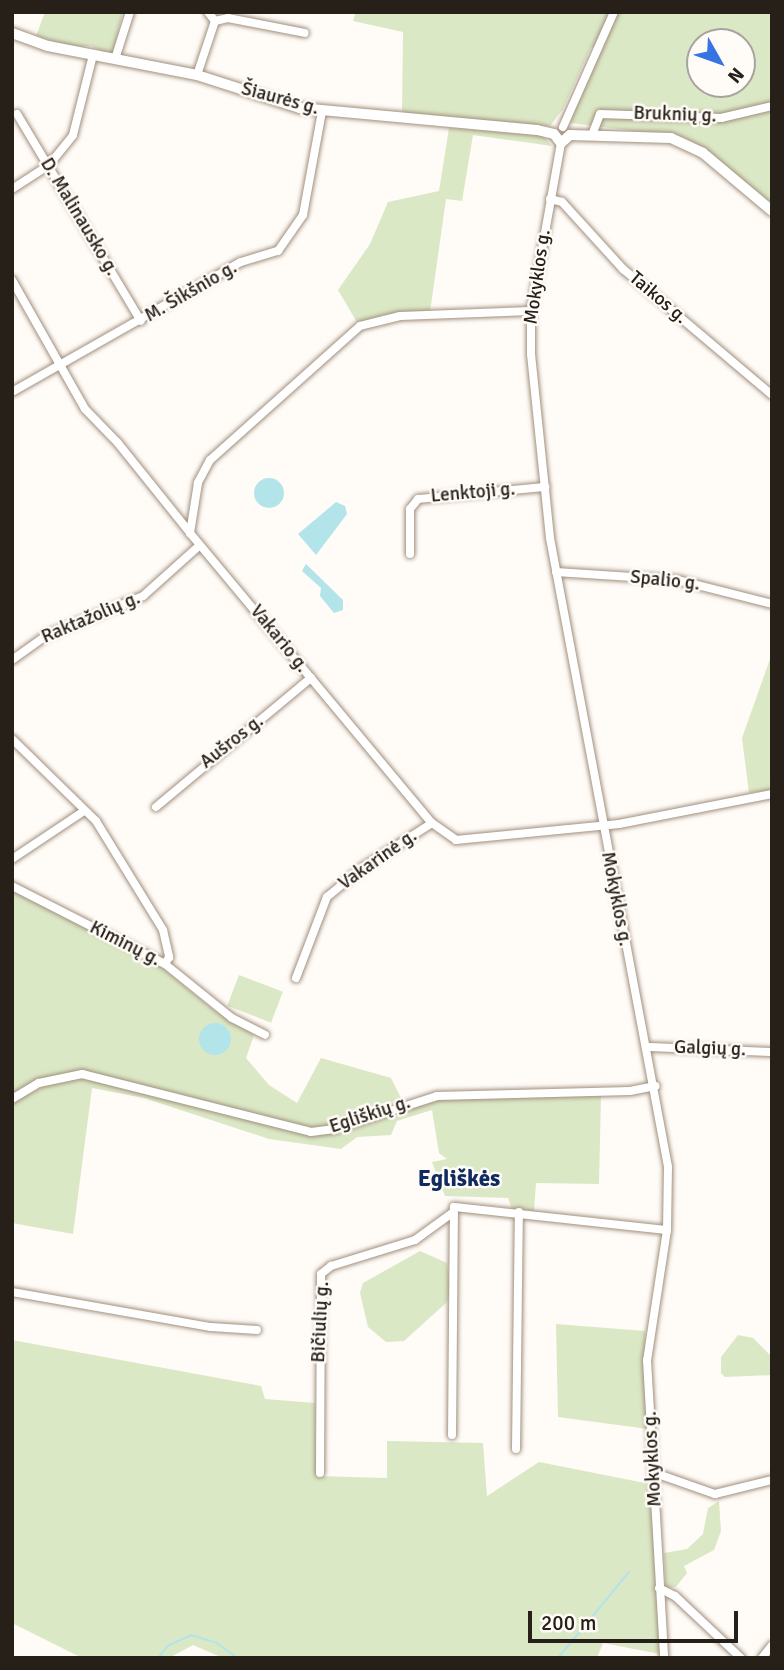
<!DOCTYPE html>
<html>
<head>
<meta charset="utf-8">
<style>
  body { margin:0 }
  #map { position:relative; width:784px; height:1670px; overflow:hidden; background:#fffbf7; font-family:Signika,sans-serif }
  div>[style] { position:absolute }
  .green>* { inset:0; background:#dbe8c6; transform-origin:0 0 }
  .water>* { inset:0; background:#b2e4e9 }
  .round { border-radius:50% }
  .stream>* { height:2px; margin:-1px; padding:0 1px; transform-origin:1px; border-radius:1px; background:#b2e4e9 }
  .roads { filter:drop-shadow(0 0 2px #a1907d) drop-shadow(0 0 2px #a1907d) }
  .street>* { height:8px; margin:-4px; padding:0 4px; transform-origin:4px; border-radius:4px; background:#fff }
  .secondary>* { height:10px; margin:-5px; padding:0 5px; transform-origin:5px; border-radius:5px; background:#fff }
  span { translate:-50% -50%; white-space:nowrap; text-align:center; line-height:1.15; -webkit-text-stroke:5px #fffbf7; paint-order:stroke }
  .street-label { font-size:19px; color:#262018 }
  .quarter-label { font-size:23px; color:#0f2b60; font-weight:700 }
  .frame { position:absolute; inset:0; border:14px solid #262018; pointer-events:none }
  .north { position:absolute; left:686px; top:28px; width:70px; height:70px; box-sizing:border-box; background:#fffbf7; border:2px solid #a8a39e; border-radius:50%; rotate:130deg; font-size:19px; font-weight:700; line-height:28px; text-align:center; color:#262018 }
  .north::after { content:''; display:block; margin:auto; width:24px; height:32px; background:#3873e2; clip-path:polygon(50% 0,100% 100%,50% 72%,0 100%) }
  .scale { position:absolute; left:528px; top:1611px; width:210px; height:32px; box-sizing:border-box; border:4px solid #262018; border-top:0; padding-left:9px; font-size:21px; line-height:24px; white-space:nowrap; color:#262018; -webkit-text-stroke:5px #fffbf7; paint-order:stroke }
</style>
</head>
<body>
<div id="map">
  <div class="green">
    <i style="clip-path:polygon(45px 12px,123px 12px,112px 56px,91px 46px,73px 47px,36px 36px)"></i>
    <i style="clip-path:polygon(evenodd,356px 12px,772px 12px,772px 206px,707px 150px,683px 137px,571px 123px,570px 118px,600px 46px,591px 47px,563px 109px,550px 126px,402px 115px,403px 32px,353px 21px,356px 12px,700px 42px,742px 42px,742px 84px,700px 84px,700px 42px)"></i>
    <i style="clip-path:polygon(449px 128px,542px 135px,552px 146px,473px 135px,462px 201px,446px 199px,430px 312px,383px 315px,358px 324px,338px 290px,370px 244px,388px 202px,439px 191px)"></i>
    <i style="clip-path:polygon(770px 659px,772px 790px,749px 793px,742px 738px)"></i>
    <i style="clip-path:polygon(12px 890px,161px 967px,215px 1011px,254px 1035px,246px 1058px,269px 1085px,297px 1103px,321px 1058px,391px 1078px,401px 1098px,350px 1120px,314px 1128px,84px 1071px,42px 1078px,12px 1095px)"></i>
    <i style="left:239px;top:975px;width:47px;height:33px;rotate:21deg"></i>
    <i style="clip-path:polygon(87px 1077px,313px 1134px,436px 1100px,601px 1095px,599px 1184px,536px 1183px,534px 1211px,512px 1209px,508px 1198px,445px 1196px,432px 1162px,447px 1159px,439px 1153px,432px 1110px,397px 1121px,391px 1135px,357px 1137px,341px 1149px,269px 1139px,144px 1098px,92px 1088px,73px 1234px,12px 1223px,12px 1103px,52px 1082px)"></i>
    <i style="clip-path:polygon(420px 1251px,447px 1263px,451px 1292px,446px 1303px,404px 1341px,386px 1342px,368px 1327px,360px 1293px,363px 1283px)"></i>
    <i style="clip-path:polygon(556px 1324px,645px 1331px,648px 1429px,558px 1417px)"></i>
    <i style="clip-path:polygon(738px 1335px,753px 1338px,772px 1357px,772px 1375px,725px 1377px,721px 1373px,721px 1357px)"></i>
    <i style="clip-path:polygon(12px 1340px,261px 1386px,265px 1399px,315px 1403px,316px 1476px,387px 1478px,387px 1441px,483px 1443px,487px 1496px,539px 1462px,650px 1484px,660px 1654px,603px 1643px,597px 1658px,223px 1658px,193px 1645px,169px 1658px,82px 1658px,12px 1623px)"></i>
    <i style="clip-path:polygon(719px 1501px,721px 1531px,714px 1550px,684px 1566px,687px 1573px,676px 1587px,666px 1588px,664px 1553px,687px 1549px,703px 1534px,708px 1508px)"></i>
  </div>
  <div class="water">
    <i class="round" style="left:254px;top:478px;width:30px;height:30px"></i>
    <i style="clip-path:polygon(336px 502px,345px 506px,347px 514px,316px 555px,298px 534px)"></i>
    <i style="clip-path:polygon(306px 564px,343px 600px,343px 610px,334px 613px,320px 596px,321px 588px,302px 571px)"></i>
    <i class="round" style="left:199px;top:1023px;width:32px;height:32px"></i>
  </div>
  <div class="stream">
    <i style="left:158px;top:1658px;width:17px;rotate:-50deg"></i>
    <i style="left:169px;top:1645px;width:24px;rotate:-24deg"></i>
    <i style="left:191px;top:1635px;width:27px;rotate:17deg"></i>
    <i style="left:217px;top:1643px;width:25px;rotate:37deg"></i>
    <i style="left:558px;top:1658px;width:112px;rotate:-50.5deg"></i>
  </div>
  <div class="roads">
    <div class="street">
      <i style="left:208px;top:12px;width:11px;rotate:52deg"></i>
      <i style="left:215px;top:21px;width:13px;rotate:-13deg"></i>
      <i style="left:228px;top:18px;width:78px;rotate:11deg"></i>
      <i style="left:115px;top:59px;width:49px;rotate:-72.3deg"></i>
      <i style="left:197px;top:75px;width:57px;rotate:-71.6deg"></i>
      <i style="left:17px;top:114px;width:241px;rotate:59.1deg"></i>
      <i style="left:563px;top:127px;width:126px;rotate:-66.1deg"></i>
      <i style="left:592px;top:135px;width:22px;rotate:-69deg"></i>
      <i style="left:600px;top:114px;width:121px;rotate:1.9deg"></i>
      <i style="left:721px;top:118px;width:52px;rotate:-13.2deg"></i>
      <i style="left:561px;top:143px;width:171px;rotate:100.1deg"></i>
      <i style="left:531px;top:311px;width:43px;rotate:90deg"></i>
      <i style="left:531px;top:354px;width:185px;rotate:84.1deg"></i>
      <i style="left:550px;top:538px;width:640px;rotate:79.37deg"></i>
      <i style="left:668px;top:1167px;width:63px;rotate:90.9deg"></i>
      <i style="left:667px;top:1230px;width:132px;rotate:98.7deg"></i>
      <i style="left:647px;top:1360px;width:298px;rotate:86.7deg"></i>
      <i style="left:12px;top:189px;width:44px;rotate:-33deg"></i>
      <i style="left:49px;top:165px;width:38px;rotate:-51deg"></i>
      <i style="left:73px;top:135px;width:82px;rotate:-76deg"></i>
      <i style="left:550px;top:199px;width:12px;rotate:14deg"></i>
      <i style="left:562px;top:202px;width:91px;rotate:47.7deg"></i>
      <i style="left:623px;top:269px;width:195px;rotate:40.2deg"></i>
      <i style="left:12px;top:280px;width:148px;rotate:60.5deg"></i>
      <i style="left:85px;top:409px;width:47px;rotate:45.9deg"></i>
      <i style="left:118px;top:443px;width:115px;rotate:51.3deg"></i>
      <i style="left:531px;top:311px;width:131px;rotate:177.8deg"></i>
      <i style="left:400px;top:316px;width:41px;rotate:166deg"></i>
      <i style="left:360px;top:326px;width:201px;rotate:138.2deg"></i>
      <i style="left:210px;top:460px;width:26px;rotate:118deg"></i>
      <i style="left:198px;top:483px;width:51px;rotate:99.1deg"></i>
      <i style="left:190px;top:533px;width:378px;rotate:50.2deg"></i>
      <i style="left:432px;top:823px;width:29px;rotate:35deg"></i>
      <i style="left:456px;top:840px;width:164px;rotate:-5.6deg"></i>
      <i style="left:619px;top:824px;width:156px;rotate:-11.1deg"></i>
      <i style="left:12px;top:392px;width:263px;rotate:-29.6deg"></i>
      <i style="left:241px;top:262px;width:39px;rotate:-17deg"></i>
      <i style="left:278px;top:251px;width:44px;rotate:-55.2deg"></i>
      <i style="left:303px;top:215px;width:106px;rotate:-79.6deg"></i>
      <i style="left:410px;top:554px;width:45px;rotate:-90deg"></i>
      <i style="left:410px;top:509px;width:13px;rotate:-51deg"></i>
      <i style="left:418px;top:499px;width:128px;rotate:-5.4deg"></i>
      <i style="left:556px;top:572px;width:122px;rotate:3.8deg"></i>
      <i style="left:678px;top:580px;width:97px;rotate:14.3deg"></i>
      <i style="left:12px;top:660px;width:43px;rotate:-35.5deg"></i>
      <i style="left:47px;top:635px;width:104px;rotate:-22.1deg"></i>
      <i style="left:143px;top:596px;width:75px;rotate:-41.8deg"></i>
      <i style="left:12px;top:739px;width:117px;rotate:44.3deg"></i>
      <i style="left:96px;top:821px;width:128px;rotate:58.4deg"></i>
      <i style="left:163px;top:930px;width:28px;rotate:77deg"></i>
      <i style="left:169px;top:957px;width:8px;rotate:120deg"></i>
      <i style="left:156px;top:807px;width:202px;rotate:-39.8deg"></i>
      <i style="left:12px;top:859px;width:87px;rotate:-33.7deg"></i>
      <i style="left:12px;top:886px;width:172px;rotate:27deg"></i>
      <i style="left:165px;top:964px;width:86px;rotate:38.9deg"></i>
      <i style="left:232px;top:1018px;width:37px;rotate:27deg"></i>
      <i style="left:296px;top:978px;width:87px;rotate:-69.1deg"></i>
      <i style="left:327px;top:897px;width:45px;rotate:-39.6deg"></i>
      <i style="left:362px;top:868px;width:83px;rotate:-32.7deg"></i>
      <i style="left:648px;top:1047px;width:124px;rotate:2.3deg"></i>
      <i style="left:12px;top:1099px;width:31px;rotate:-31deg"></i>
      <i style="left:39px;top:1083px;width:44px;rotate:-11.8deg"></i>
      <i style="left:82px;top:1074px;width:236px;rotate:14.2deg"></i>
      <i style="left:311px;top:1132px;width:24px;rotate:-7deg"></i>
      <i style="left:335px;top:1129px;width:107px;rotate:-17.9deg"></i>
      <i style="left:437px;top:1096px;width:193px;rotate:-1.5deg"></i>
      <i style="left:630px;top:1091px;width:26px;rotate:-11deg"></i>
      <i style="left:12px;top:1292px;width:202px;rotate:10deg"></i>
      <i style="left:211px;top:1327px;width:46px;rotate:3.7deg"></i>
      <i style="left:452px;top:1435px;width:228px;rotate:-89.5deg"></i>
      <i style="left:454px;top:1207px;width:214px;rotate:6.2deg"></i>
      <i style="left:516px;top:1449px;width:237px;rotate:-89.3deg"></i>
      <i style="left:320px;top:1473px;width:199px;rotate:-89.7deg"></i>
      <i style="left:321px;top:1274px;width:13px;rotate:-39deg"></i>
      <i style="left:331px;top:1266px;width:88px;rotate:-17.2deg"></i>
      <i style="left:415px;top:1240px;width:46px;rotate:-36.1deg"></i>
      <i style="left:655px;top:1473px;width:64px;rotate:19.3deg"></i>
      <i style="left:715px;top:1494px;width:59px;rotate:-13.8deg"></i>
      <i style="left:659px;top:1588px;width:18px;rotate:27deg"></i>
      <i style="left:675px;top:1596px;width:91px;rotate:43.2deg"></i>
      <i style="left:762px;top:1658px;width:16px;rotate:-52deg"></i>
    </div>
    <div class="secondary">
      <i style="left:12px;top:33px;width:38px;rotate:20deg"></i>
      <i style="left:48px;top:46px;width:152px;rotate:11deg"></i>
      <i style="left:197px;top:75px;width:108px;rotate:17.8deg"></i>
      <i style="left:300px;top:108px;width:238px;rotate:5.3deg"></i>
      <i style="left:537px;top:130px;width:17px;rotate:13deg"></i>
      <i style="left:554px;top:134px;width:11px;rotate:52deg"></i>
      <i style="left:561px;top:143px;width:12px;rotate:-42deg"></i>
      <i style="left:570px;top:135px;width:101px;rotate:1.7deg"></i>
      <i style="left:671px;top:138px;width:35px;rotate:25deg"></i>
      <i style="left:703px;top:153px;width:90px;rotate:40deg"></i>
    </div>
  </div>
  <div class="street-label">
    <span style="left:280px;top:99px;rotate:15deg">Šiaurės g.</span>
    <span style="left:675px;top:115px;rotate:2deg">Bruknių g.</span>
    <span style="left:79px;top:217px;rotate:59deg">D. Malinausko g.</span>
    <span style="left:538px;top:277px;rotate:-82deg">Mokyklos g.</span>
    <span style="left:191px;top:292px;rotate:-30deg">M. Šikšnio g.</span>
    <span style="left:658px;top:298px;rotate:40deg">Taikos g.</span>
    <span style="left:473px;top:493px;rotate:-5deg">Lenktoji g.</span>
    <span style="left:665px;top:581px;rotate:6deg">Spalio g.</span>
    <span style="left:91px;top:618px;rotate:-23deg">Raktažolių g.</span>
    <span style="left:279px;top:639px;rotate:51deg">Vakario g.</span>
    <span style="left:232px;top:742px;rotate:-38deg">Aušros g.</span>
    <span style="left:378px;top:860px;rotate:-35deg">Vakarinė g.</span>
    <span style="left:616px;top:899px;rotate:79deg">Mokyklos g.</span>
    <span style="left:125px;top:944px;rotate:27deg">Kiminų g.</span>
    <span style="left:710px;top:1049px;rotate:2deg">Galgių g.</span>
    <span style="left:370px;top:1115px;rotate:-18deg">Egliškių g.</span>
    <span style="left:321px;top:1322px;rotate:-87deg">Bičiulių g.</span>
    <span style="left:653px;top:1459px;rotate:-93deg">Mokyklos g.</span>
  </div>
  <div class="quarter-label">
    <span style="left:459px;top:1179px">Egliškės</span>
  </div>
  <div class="frame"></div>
  <div class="north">N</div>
  <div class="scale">200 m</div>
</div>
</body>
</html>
